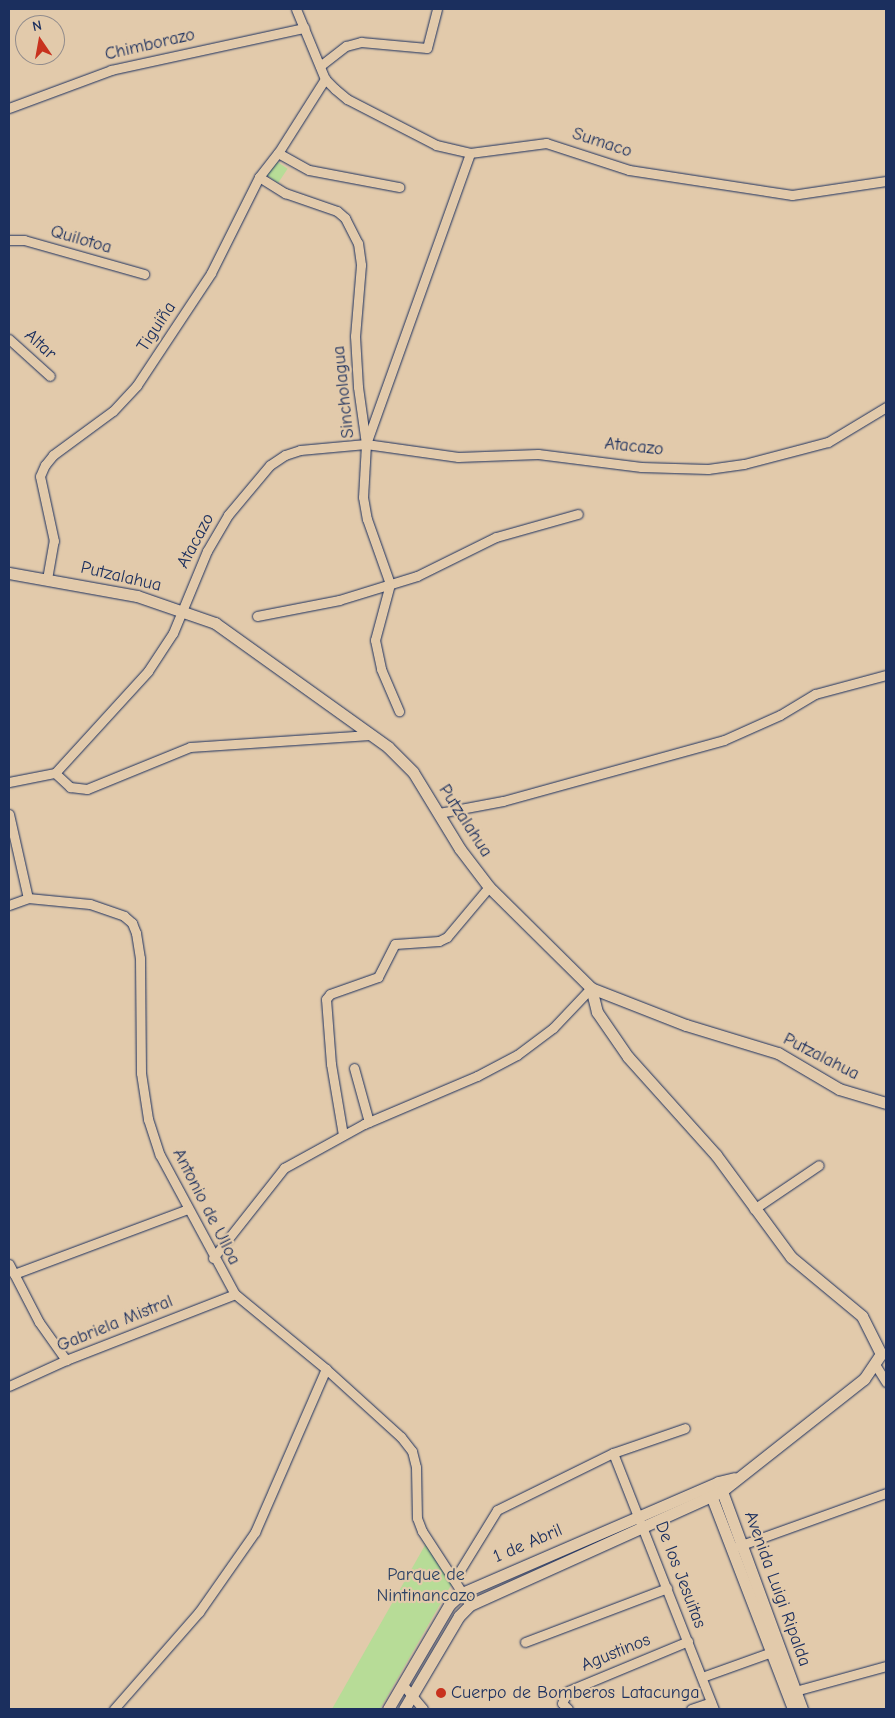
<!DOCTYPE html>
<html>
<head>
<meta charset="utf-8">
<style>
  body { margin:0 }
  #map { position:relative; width:895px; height:1718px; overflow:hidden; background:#e2caab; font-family:"Comic Neue",sans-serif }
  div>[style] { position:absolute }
  .green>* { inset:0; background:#b7dc97; transform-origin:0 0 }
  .roads { filter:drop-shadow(0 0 1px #1b2f5e) drop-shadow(0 0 1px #1b2f5e) }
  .minor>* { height:9px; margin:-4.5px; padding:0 4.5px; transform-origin:4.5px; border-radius:4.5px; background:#e2caab }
  .tertiary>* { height:11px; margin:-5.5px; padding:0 5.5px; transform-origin:5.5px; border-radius:5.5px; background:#e2caab }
  .dots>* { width:14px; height:14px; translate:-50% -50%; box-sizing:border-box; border:2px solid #e2caab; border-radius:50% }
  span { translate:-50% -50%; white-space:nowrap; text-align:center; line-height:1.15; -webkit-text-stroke:4.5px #e2caab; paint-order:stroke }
  .street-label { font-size:18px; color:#1b2f5e }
  .park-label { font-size:18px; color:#2b4064 }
  .poi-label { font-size:18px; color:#1b2f5e }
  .left { translate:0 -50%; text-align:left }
  .frame { position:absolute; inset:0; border:10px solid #1b2f5e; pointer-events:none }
  .north { position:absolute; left:15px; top:15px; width:50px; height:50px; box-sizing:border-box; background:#e2caab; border:1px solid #928c8c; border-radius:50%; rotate:348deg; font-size:14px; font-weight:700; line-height:20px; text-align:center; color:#1b2f5e }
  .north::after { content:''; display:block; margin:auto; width:18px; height:22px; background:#c8321e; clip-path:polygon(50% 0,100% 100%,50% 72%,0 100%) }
</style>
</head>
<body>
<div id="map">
  <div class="green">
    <i style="left:276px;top:161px;width:14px;height:17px;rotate:34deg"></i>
    <i style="clip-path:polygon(428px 1540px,454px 1580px,380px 1709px,332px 1709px)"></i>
  </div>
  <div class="roads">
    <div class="minor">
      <i style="left:296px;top:9px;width:76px;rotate:67.5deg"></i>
      <i style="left:325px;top:79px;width:14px;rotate:45deg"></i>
      <i style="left:335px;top:89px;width:16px;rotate:40deg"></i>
      <i style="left:347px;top:99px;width:100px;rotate:27.3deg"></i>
      <i style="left:436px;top:145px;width:35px;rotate:13deg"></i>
      <i style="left:470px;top:153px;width:77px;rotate:-7.5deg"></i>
      <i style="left:546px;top:143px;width:87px;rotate:18deg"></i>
      <i style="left:629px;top:170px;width:165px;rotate:8.7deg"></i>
      <i style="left:792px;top:195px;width:95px;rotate:-8.5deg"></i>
      <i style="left:320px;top:66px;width:33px;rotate:-38deg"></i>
      <i style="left:346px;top:46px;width:16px;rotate:-15deg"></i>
      <i style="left:361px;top:42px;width:66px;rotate:5.2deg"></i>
      <i style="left:427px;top:48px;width:40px;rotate:-75.6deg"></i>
      <i style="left:9px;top:108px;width:109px;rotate:-20.4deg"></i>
      <i style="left:111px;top:70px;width:198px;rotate:-12.3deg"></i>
      <i style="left:278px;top:153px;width:35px;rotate:29deg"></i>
      <i style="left:309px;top:170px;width:92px;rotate:10.7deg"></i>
      <i style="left:259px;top:177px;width:31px;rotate:32deg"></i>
      <i style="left:285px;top:193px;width:55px;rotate:19.1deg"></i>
      <i style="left:337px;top:211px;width:11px;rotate:41deg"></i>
      <i style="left:345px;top:218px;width:28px;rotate:63deg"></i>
      <i style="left:358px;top:243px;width:22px;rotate:82deg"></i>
      <i style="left:361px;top:265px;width:71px;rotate:94.8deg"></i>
      <i style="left:355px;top:336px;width:51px;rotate:86.6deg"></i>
      <i style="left:358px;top:387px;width:58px;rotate:82deg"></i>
      <i style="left:366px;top:444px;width:53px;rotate:93.2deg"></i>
      <i style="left:363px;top:497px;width:22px;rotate:80deg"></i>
      <i style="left:367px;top:519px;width:69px;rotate:70.5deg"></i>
      <i style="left:390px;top:584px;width:58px;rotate:105deg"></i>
      <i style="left:375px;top:640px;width:30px;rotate:78deg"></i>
      <i style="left:381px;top:669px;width:46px;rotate:66.8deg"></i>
      <i style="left:9px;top:240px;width:15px"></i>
      <i style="left:24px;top:240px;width:125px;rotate:15.8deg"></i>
      <i style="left:9px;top:339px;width:55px;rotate:42.1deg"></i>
      <i style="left:366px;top:444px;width:309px;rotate:-70.3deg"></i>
      <i style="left:47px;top:579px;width:39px;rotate:-80deg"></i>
      <i style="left:54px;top:541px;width:66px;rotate:-102.2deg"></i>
      <i style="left:40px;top:476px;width:12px;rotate:-66deg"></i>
      <i style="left:45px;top:465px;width:13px;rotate:-51deg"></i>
      <i style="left:53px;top:455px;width:74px;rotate:-36.3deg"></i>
      <i style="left:113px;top:411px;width:35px;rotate:-47deg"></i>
      <i style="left:137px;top:385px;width:134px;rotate:-56.5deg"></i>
      <i style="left:211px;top:273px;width:107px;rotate:-63.4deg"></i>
      <i style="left:259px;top:177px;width:31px;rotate:-52deg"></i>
      <i style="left:278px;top:153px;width:88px;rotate:-57.6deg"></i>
      <i style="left:257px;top:616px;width:84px;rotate:-11deg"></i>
      <i style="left:339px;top:600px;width:82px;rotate:-17.1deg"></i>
      <i style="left:417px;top:576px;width:88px;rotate:-26.3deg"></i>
      <i style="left:496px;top:537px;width:85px;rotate:-15.7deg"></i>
      <i style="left:55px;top:773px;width:21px;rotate:43deg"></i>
      <i style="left:70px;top:787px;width:17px;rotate:7deg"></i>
      <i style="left:87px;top:789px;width:111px;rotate:-22.2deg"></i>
      <i style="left:190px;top:747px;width:180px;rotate:-3.8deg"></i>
      <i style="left:9px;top:782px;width:47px;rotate:-11.1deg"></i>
      <i style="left:55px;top:773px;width:138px;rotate:-47.6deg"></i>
      <i style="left:148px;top:671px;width:45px;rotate:-56.7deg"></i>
      <i style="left:173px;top:633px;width:89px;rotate:-67.5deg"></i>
      <i style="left:207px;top:551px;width:42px;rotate:-59.7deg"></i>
      <i style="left:228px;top:515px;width:65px;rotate:-50deg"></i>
      <i style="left:270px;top:465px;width:18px;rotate:-34deg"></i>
      <i style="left:285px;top:455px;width:16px;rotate:-18deg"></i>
      <i style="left:300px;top:450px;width:66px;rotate:-5.2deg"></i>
      <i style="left:366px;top:444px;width:93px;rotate:8deg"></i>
      <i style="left:458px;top:457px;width:80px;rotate:-2.1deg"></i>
      <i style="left:538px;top:454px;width:104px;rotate:7.2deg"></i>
      <i style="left:641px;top:467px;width:67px;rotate:1.7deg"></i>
      <i style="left:708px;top:469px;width:36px;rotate:-8deg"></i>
      <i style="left:744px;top:464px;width:87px;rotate:-14.7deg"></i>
      <i style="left:828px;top:442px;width:68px;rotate:-31.1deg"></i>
      <i style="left:439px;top:813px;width:65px;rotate:-10.6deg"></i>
      <i style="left:503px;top:801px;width:229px;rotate:-15.4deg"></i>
      <i style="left:724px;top:740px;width:61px;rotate:-24.1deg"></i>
      <i style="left:780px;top:715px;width:41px;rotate:-31deg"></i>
      <i style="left:815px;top:694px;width:73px;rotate:-15deg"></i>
      <i style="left:9px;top:814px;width:86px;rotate:77.3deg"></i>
      <i style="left:28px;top:898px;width:62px;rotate:5.5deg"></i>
      <i style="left:90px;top:904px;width:36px;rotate:19deg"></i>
      <i style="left:124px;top:916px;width:11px;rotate:41deg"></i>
      <i style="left:132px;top:923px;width:11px;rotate:68deg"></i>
      <i style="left:136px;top:933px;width:25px;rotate:81deg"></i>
      <i style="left:140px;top:958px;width:115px;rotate:89.5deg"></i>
      <i style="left:141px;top:1073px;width:47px;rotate:81.3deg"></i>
      <i style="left:148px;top:1119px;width:38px;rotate:72deg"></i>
      <i style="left:160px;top:1155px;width:158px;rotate:61.7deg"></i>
      <i style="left:235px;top:1294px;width:118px;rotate:39.5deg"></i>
      <i style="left:326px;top:1369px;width:101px;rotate:42.2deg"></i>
      <i style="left:401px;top:1437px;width:18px;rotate:52deg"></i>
      <i style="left:412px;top:1451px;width:16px;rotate:76deg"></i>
      <i style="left:416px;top:1467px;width:51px;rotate:88.9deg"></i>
      <i style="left:417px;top:1518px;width:14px;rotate:69deg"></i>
      <i style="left:422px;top:1531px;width:88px;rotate:57deg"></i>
      <i style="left:9px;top:905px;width:20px;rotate:-20deg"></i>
      <i style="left:354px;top:1068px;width:56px;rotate:74.5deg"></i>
      <i style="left:343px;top:1135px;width:72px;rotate:-99.6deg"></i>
      <i style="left:331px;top:1064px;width:65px;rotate:-94.4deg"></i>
      <i style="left:326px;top:999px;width:6px;rotate:-51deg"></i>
      <i style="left:330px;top:994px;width:51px;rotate:-19.5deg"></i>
      <i style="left:378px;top:977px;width:37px;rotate:-63deg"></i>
      <i style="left:395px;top:944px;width:44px;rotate:-3.9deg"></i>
      <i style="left:439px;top:941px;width:9px;rotate:-27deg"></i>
      <i style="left:447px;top:937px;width:65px;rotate:-50deg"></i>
      <i style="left:754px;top:1209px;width:78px;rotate:-34.1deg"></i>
      <i style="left:213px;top:1258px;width:115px;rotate:-51.7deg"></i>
      <i style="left:284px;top:1168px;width:91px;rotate:-28.8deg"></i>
      <i style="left:364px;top:1124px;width:123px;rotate:-23deg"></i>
      <i style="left:477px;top:1076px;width:45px;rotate:-27.7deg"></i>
      <i style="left:517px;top:1055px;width:45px;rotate:-36.9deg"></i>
      <i style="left:553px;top:1028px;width:55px;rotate:-46.5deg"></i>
      <i style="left:9px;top:1264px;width:65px;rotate:62.7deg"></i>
      <i style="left:39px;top:1322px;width:47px;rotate:54.6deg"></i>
      <i style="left:14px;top:1274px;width:186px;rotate:-20.5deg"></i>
      <i style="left:876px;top:1366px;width:19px;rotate:58deg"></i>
      <i style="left:9px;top:1386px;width:63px;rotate:-24.5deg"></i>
      <i style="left:66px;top:1360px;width:181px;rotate:-21.3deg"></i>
      <i style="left:613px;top:1453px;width:275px;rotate:68.5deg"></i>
      <i style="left:736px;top:1547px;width:159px;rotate:-19.8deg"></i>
      <i style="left:454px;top:1580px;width:82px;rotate:-58.4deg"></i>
      <i style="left:497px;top:1510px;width:129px;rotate:-26.2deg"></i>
      <i style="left:613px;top:1453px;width:76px;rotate:-19.1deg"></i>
      <i style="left:525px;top:1642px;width:152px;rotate:-20.8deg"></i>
      <i style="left:702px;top:1677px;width:80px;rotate:-19.8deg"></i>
      <i style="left:403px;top:1685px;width:31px;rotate:50deg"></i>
      <i style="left:795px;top:1691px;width:94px;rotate:-15.4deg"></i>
      <i style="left:114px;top:1709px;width:129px;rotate:-48.8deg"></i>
      <i style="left:199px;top:1612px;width:98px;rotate:-55deg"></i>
      <i style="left:255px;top:1532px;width:178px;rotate:-66.5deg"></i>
      <i style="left:568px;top:1709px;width:8px;rotate:-135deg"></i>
      <i style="left:562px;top:1703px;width:13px;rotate:-63deg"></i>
      <i style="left:568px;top:1691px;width:130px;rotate:-22.6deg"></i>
      <i style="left:691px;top:1709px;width:21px;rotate:-19deg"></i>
    </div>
    <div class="tertiary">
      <i style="left:9px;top:573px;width:130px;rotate:10.2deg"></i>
      <i style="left:137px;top:596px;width:83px;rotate:19.1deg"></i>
      <i style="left:215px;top:623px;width:213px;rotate:35.6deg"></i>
      <i style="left:388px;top:747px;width:35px;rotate:45deg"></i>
      <i style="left:413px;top:772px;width:90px;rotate:58.6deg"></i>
      <i style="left:460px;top:849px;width:48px;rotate:52.7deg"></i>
      <i style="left:489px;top:887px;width:144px;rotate:44.7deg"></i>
      <i style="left:591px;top:988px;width:102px;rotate:21.3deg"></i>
      <i style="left:686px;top:1025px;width:96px;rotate:16.9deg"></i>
      <i style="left:778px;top:1053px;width:71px;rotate:30.5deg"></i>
      <i style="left:839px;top:1089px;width:49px;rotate:16.6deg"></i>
      <i style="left:720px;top:1486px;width:238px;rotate:69.8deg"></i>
      <i style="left:709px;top:1490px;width:235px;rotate:69deg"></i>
      <i style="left:388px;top:1709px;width:121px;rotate:-59.6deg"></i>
      <i style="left:449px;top:1605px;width:18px;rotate:-43deg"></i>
      <i style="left:462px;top:1593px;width:279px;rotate:-23.4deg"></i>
      <i style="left:718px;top:1482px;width:17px;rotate:-13deg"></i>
      <i style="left:404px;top:1709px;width:108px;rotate:-59.4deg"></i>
      <i style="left:459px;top:1616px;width:16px;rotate:-45deg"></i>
      <i style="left:470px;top:1605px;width:277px;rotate:-24.3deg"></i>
      <i style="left:722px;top:1491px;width:181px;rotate:-38.3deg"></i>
      <i style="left:864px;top:1379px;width:30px;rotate:-56deg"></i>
      <i style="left:881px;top:1354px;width:42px;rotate:-116.6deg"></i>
      <i style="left:862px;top:1316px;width:92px;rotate:-140.3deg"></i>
      <i style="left:791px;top:1257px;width:127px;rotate:-126.3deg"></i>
      <i style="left:716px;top:1155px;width:132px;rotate:-131.9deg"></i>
      <i style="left:628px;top:1057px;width:55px;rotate:-124.6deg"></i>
      <i style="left:597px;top:1012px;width:25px;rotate:-104deg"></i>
    </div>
  </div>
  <div class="dots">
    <i style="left:441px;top:1693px;background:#c8321e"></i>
  </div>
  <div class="street-label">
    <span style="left:150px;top:45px;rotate:-13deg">Chimborazo</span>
    <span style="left:602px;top:143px;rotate:18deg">Sumaco</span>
    <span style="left:81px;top:240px;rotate:16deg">Quilotoa</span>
    <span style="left:157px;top:327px;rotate:-57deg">Tiguiña</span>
    <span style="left:40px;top:345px;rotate:42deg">Altar</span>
    <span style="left:344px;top:392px;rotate:-96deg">Sincholagua</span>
    <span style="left:634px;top:447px;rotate:6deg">Atacazo</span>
    <span style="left:196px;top:541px;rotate:-62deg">Atacazo</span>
    <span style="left:121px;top:577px;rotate:13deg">Putzalahua</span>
    <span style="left:465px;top:821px;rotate:57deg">Putzalahua</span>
    <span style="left:821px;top:1057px;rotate:27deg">Putzalahua</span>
    <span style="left:206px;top:1207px;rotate:63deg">Antonio de Ulloa</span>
    <span style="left:115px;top:1324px;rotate:-22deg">Gabriela Mistral</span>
    <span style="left:528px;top:1544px;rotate:-23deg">1 de Abril</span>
    <span style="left:680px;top:1575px;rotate:69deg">De los Jesuitas</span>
    <span style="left:777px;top:1589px;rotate:70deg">Avenida Luigi Ripalda</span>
    <span style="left:616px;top:1653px;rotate:-22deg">Agustinos</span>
  </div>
  <div class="park-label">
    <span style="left:426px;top:1586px">Parque de<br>Nintinancazo</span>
  </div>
  <div class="poi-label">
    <span class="left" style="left:451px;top:1693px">Cuerpo de Bomberos Latacunga</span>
  </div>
  <div class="frame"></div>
  <div class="north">N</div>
</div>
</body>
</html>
